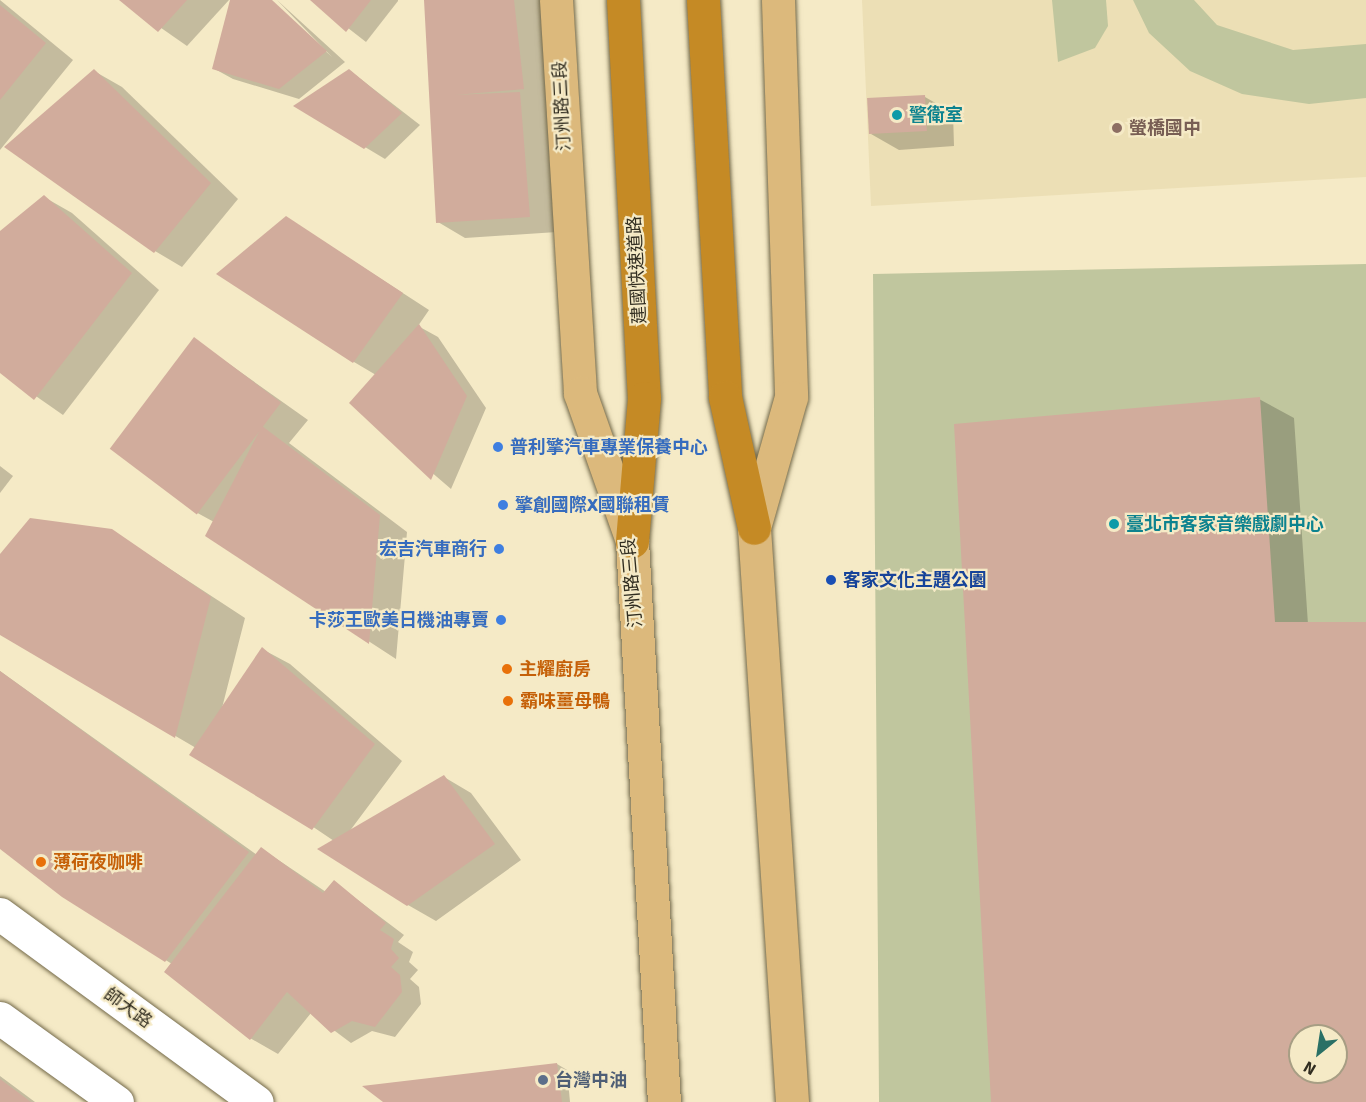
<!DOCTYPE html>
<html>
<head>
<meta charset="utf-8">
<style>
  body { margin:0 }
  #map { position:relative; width:1366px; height:1102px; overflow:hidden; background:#f5eac6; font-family:Signika,"Noto Sans TC",sans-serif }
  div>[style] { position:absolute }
  .built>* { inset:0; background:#ecdfb5 }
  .green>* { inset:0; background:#c0c69e }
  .shadow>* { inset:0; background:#0003 }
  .building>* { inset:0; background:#d1ac9c; transform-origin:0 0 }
  .roads { filter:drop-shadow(0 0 2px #736949) drop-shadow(0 0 2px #736949) }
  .minor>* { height:33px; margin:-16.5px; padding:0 16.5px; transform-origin:16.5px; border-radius:16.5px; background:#fff }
  .major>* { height:33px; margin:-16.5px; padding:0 16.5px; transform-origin:16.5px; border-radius:16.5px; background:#dcb97c }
  .highway>* { height:33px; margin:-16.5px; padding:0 16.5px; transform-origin:16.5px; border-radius:16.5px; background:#c58a25 }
  .dots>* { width:16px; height:16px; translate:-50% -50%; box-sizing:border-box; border:3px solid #f5eac6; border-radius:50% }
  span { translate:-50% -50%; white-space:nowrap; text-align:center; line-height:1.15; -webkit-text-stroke:4.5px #f5eac6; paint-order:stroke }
  .street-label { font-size:18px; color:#312d20 }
  .culture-label { font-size:18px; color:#0d838f; font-weight:700 }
  .left { translate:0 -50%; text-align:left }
  .education-label { font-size:18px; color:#785e54; font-weight:700 }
  .shop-label { font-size:18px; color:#366cbe; font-weight:700 }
  .right { translate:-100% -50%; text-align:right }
  .transit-label { font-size:18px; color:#164399; font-weight:700 }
  .food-label { font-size:18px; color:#c56008; font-weight:700 }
  .service-label { font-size:18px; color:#4e5e75; font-weight:700 }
  .north { position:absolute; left:1288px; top:1024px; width:60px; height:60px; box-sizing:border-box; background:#f5eac6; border:2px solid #a79e84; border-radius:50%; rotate:210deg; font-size:16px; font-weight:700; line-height:24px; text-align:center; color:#312d20 }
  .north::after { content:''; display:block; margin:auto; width:21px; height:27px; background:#2a7065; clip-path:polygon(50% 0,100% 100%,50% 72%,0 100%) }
</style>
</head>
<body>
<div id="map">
  <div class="built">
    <i style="clip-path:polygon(862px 0,1366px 0,1366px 177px,871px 206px)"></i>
  </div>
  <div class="green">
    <i style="clip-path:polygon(1052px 0,1106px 0,1108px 26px,1095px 48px,1058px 62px)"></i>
    <i style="clip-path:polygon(1133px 0,1194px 0,1217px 25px,1293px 50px,1366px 44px,1366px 98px,1309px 104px,1242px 94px,1190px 71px,1149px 33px)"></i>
    <i style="clip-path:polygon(evenodd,1366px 264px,1366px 1102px,879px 1102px,873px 274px,1366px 264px,1300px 1036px,1336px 1036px,1336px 1072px,1300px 1072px,1300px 1036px)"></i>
  </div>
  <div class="shadow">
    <i style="clip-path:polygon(0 0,73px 60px,0 150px)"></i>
    <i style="clip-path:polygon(121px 0,229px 0,187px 46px)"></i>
    <i style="clip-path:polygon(231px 0,270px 0,332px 57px,277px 0,345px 62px,299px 99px,233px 79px,213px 68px)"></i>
    <i style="clip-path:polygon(312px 0,398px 0,398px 1px,366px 42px)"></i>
    <i style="clip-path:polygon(425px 0,554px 0,557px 232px,465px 238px,438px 222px)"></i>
    <i style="clip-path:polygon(349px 70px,420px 125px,385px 159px,365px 147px)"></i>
    <i style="clip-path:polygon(94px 71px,122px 87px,238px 199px,182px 267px,155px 251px)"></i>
    <i style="clip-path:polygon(925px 97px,953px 113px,954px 146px,899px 150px,871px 134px)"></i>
    <i style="clip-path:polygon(44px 197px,72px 213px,159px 290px,63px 415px,0 371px,0 233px)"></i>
    <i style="clip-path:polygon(287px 218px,429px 310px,418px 326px,438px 337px,486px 408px,451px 489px,351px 403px,376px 375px,354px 362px)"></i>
    <i style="clip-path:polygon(194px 339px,308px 420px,289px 443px,407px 532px,396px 659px,207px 536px,214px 522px,192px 510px)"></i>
    <i style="clip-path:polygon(evenodd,1259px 399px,1294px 418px,1308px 624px,1366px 624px,1366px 1102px,993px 1102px,1259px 399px,1300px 1036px,1336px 1036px,1336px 1072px,1300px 1072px,1300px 1036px)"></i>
    <i style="clip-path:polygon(0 466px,13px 476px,0 493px)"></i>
    <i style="clip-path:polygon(112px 531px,245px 618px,222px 708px,262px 649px,290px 664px,402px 761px,349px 832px,444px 777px,471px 793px,521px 860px,436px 921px,408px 905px,334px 841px,196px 748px,0 633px,0 556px)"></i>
    <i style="clip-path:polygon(0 671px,257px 855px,262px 849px,326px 892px,334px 882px,404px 935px,398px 942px,413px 952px,409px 962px,418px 970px,410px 979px,419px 987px,421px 1004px,395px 1037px,372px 1031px,351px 1043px,311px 1013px,278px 1054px,250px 1038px,172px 964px,63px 896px,0 847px)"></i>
    <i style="clip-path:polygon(557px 1064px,567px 1070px,570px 1102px,386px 1102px)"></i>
    <i style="clip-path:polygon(0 1076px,35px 1102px,0 1102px)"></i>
  </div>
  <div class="building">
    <i style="clip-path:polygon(119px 0,187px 0,158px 32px)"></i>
    <i style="clip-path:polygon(230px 0,272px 0,327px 51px,279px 89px,212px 69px)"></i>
    <i style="clip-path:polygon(310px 0,371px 0,346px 32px)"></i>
    <i style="clip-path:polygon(424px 0,514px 0,524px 89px,455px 95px,520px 92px,530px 217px,436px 223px)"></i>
    <i style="clip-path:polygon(0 5px,46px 43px,0 100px)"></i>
    <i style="clip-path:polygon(94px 69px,211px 183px,154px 253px,4px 147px)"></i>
    <i style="clip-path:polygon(349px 69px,402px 113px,364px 149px,293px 106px)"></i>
    <i style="left:925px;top:95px;width:36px;height:58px;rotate:87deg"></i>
    <i style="clip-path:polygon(44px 195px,132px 273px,34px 400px,0 373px,0 231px)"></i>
    <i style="clip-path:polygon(286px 216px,403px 293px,353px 363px,216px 274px)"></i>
    <i style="clip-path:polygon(419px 324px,467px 396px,431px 480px,349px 403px)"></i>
    <i style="left:194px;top:337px;width:109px;height:140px;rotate:37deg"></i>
    <i style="clip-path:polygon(evenodd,1260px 397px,1275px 622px,1366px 622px,1366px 1102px,991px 1102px,954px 424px,1260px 397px,1300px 1036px,1336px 1036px,1336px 1072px,1300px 1072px,1300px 1036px)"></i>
    <i style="clip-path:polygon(262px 426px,380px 515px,369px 644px,205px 536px)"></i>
    <i style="clip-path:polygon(30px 518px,112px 529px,211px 597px,175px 738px,0 635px,0 554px)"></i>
    <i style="clip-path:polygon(262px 647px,375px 744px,312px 830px,189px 755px)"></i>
    <i style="clip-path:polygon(0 671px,249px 852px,165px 962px,62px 897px,0 849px)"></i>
    <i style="clip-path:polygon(444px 775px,495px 844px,407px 906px,317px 849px)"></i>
    <i style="clip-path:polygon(261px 847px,323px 893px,334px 880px,386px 923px,380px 930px,394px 939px,391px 949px,399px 958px,391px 967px,400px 975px,402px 992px,375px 1027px,352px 1021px,331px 1033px,287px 992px,250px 1040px,164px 972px)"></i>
    <i style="clip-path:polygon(557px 1063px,562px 1102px,383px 1102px,362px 1086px)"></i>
    <i style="clip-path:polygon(0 1079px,31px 1102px,0 1102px)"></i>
  </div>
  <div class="roads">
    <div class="minor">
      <i style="left:0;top:914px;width:318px;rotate:36.2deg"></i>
      <i style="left:0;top:1018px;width:144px;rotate:35.7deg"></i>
    </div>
    <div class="major">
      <i style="left:556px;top:0;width:394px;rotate:86.5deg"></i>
      <i style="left:580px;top:393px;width:157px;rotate:70.6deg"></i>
      <i style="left:632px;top:541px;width:562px;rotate:86.74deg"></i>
      <i style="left:778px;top:0;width:397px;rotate:88.1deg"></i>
      <i style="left:791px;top:397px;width:136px;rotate:105.8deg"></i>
      <i style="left:754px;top:528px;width:575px;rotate:86.21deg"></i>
    </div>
    <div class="highway">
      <i style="left:623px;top:0;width:399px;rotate:87deg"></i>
      <i style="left:644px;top:398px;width:144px;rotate:94.8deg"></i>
      <i style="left:703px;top:0;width:398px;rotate:86.8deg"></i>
      <i style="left:725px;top:397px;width:134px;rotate:77.5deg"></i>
    </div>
  </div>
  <div class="dots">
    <i style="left:897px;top:115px;background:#0f9aa8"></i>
    <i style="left:1117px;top:128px;background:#8d6e63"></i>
    <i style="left:498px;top:447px;background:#3f7fe0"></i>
    <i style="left:503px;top:505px;background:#3f7fe0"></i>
    <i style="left:1114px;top:524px;background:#0f9aa8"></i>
    <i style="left:499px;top:549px;background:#3f7fe0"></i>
    <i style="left:831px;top:580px;background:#1a4fb4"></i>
    <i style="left:501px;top:620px;background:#3f7fe0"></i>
    <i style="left:507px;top:669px;background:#e8710a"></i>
    <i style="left:508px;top:701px;background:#e8710a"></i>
    <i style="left:41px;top:862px;background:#e8710a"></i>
    <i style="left:543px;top:1080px;background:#5c6f8a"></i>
  </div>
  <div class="street-label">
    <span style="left:562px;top:106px;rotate:-93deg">汀州路三段</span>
    <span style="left:637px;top:270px;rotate:-93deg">建國快速道路</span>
    <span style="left:632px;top:583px;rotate:-95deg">汀州路三段</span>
    <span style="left:128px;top:1008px;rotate:36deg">師大路</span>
  </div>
  <div class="culture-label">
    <span class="left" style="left:909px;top:115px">警衛室</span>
    <span class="left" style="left:1126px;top:524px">臺北市客家音樂戲劇中心</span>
  </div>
  <div class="education-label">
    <span class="left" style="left:1129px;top:128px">螢橋國中</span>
  </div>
  <div class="shop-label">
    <span class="left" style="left:510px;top:447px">普利擎汽車專業保養中心</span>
    <span class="left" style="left:515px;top:505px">擎創國際X國聯租賃</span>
    <span class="right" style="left:487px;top:549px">宏吉汽車商行</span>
    <span class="right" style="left:489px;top:620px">卡莎王歐美日機油專賣</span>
  </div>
  <div class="transit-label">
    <span class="left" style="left:843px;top:580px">客家文化主題公園</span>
  </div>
  <div class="food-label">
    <span class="left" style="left:519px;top:669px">主耀廚房</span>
    <span class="left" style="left:520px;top:701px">霸味薑母鴨</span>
    <span class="left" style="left:53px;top:862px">薄荷夜咖啡</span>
  </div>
  <div class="service-label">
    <span class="left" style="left:555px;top:1080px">台灣中油</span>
  </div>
  <div class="north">N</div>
</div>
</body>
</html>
